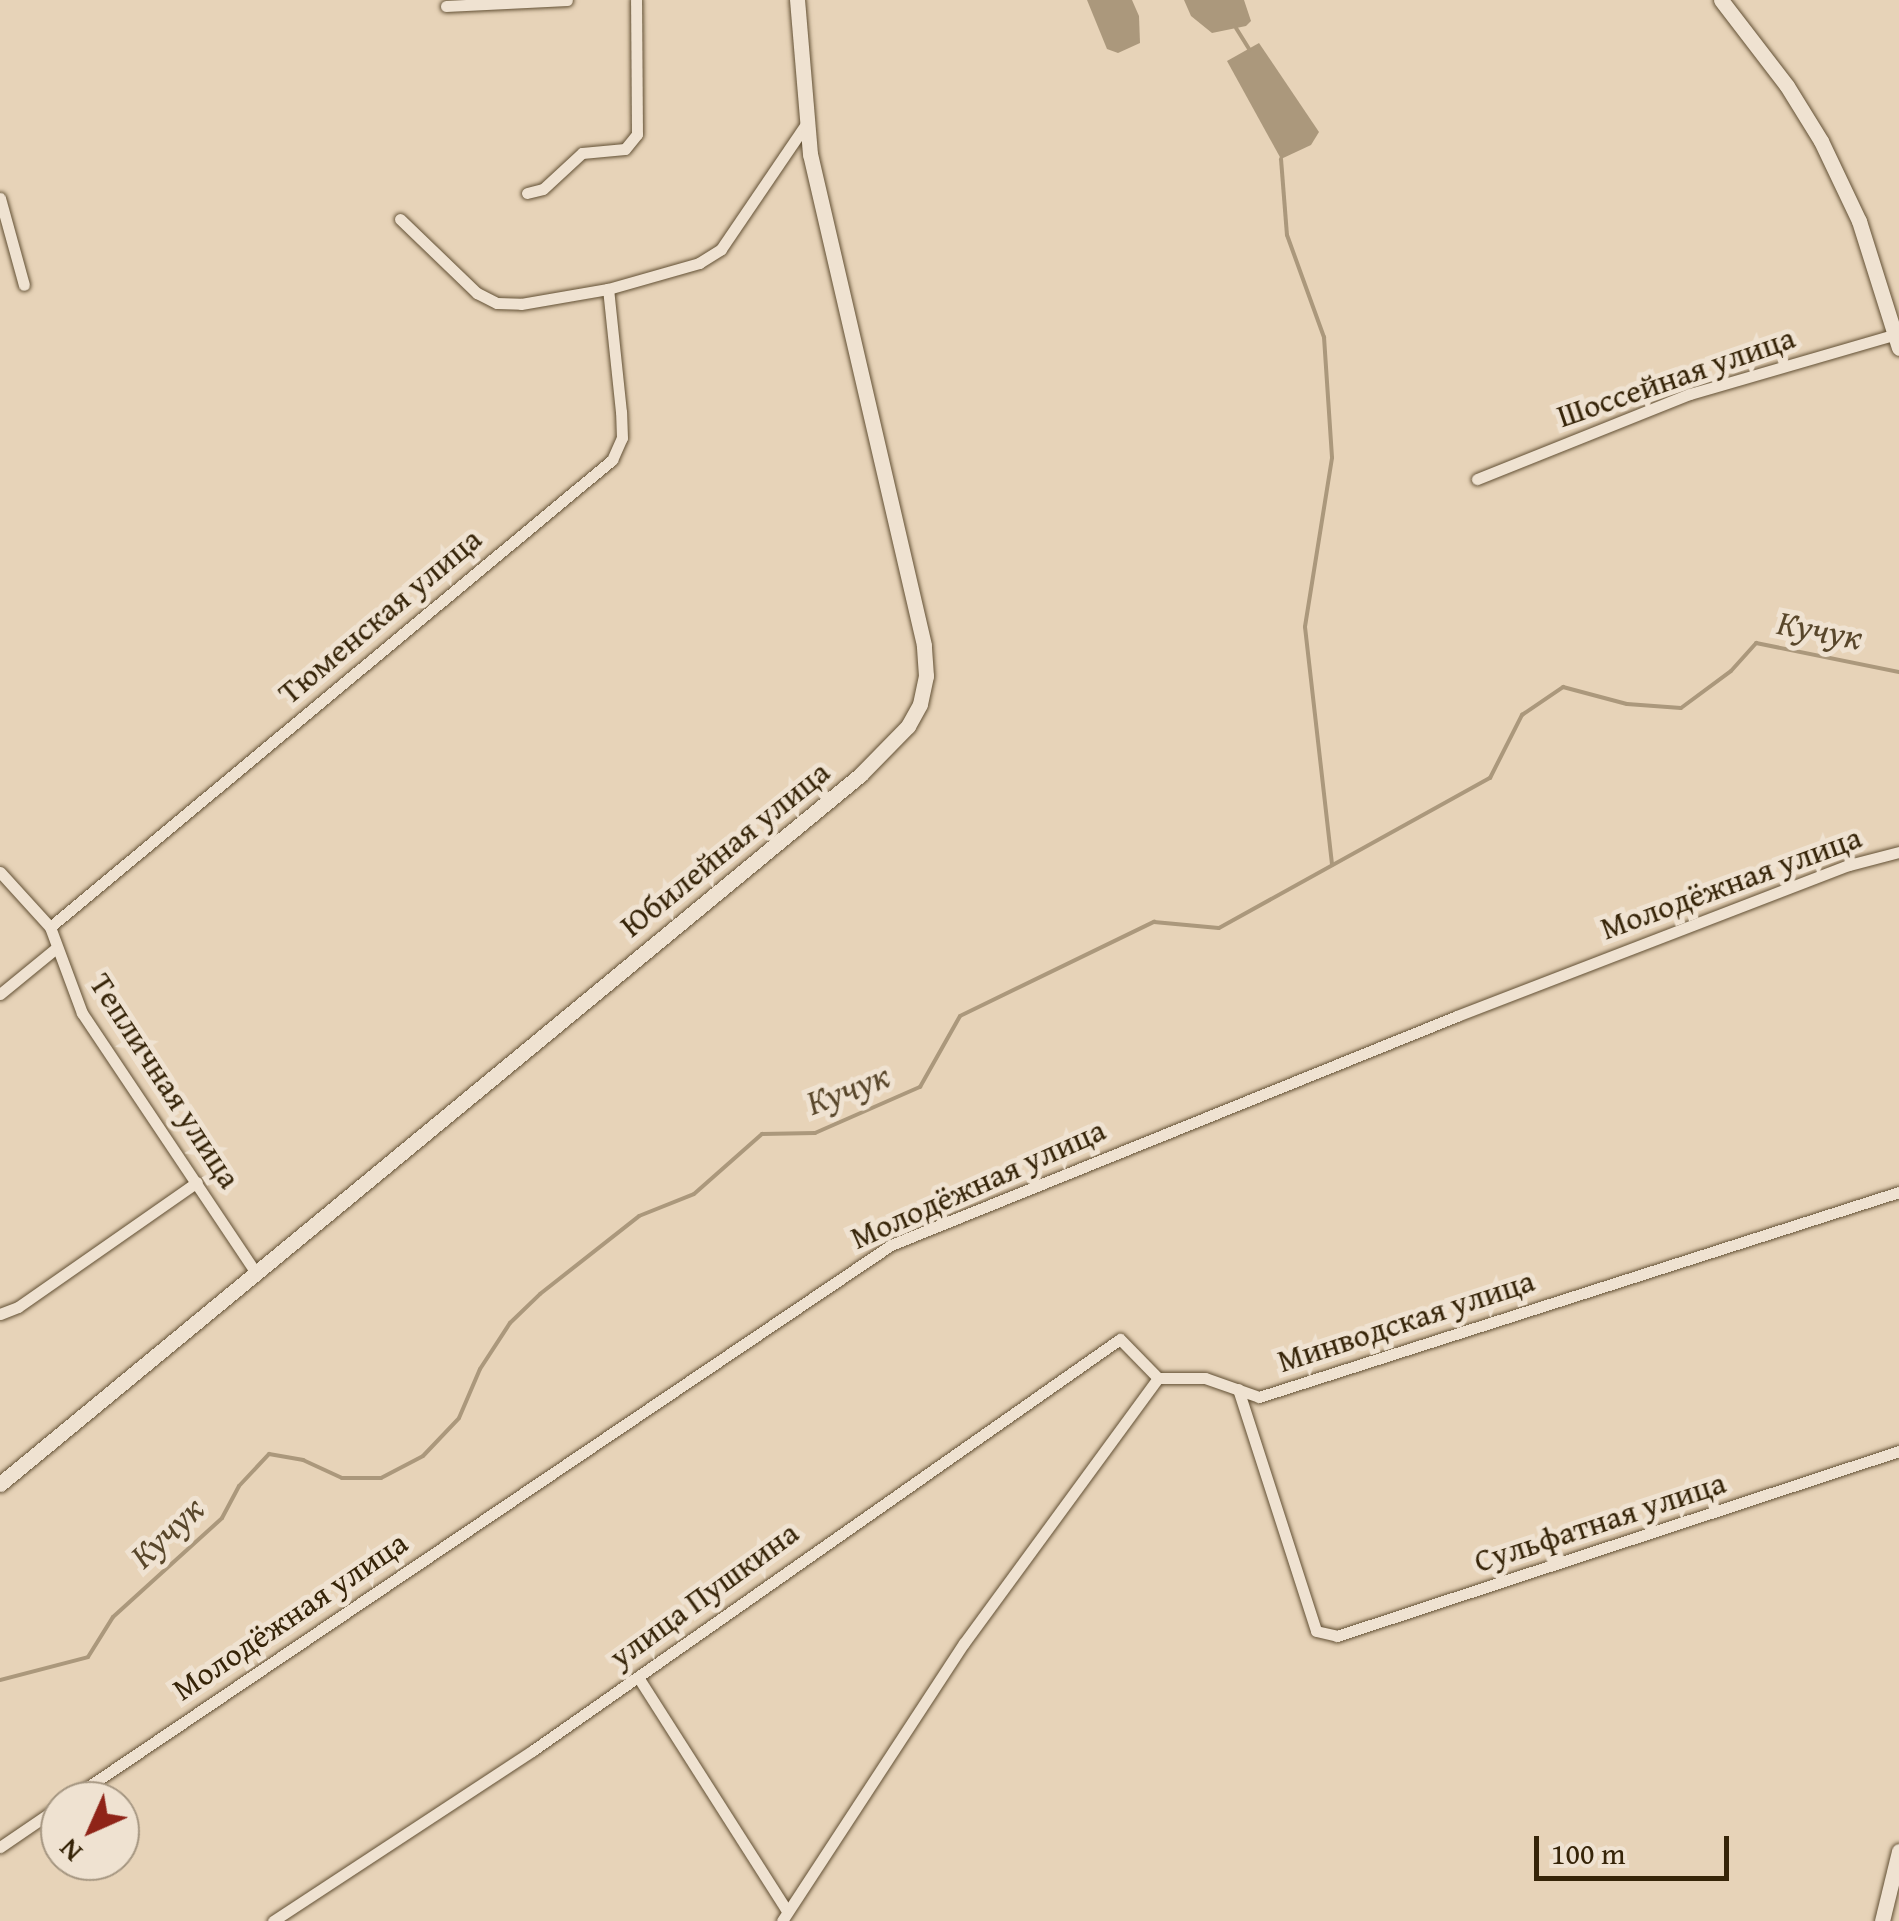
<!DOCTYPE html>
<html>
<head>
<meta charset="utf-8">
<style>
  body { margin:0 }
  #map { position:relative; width:1899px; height:1921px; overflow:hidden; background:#e7d3b8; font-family:"Gentium Book Plus",serif }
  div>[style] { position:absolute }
  .water>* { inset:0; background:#ab987c }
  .stream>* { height:4px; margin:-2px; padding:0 2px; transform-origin:2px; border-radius:2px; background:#ab987c }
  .roads { filter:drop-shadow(0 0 2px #625034) drop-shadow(0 0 2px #625034) }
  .street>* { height:11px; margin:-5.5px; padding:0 5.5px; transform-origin:5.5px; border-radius:5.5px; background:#efe2d1 }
  .secondary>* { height:15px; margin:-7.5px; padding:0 7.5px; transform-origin:7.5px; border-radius:7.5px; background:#efe2d1 }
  span { translate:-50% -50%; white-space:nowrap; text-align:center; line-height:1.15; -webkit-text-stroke:10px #efe2d1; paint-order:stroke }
  .street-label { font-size:32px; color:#362408 }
  .water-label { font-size:35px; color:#59472b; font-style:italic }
  .north { position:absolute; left:40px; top:1781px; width:100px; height:100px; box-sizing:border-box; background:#efe2d1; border:2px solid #a59681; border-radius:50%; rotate:225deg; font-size:28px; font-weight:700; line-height:40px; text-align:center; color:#362408 }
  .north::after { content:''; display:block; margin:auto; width:35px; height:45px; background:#8f2418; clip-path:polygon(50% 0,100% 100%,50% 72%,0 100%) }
  .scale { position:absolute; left:1534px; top:1836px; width:195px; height:45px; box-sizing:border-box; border:5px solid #362408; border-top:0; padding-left:12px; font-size:30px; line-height:35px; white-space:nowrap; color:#362408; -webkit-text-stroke:8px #efe2d1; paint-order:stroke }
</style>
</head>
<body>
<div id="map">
  <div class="water">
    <i style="clip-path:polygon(1087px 0,1132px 0,1139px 16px,1140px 43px,1118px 53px,1107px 49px)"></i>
    <i style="clip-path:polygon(1184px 0,1244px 0,1251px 21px,1246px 26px,1212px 33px,1191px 16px)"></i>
    <i style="clip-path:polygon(1259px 43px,1319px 132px,1311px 145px,1281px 159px,1227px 61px)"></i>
  </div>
  <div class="stream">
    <i style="left:1236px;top:28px;width:25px;rotate:58deg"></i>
    <i style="left:1281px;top:159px;width:76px;rotate:85.5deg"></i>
    <i style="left:1287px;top:235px;width:109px;rotate:70.1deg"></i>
    <i style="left:1324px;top:337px;width:121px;rotate:86.2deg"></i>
    <i style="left:1332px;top:458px;width:171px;rotate:99.1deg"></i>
    <i style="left:1305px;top:627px;width:239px;rotate:83.5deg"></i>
    <i style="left:0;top:1680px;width:91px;rotate:-14.6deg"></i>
    <i style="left:88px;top:1657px;width:47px;rotate:-58deg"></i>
    <i style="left:113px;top:1617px;width:147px;rotate:-42.2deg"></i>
    <i style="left:222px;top:1518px;width:36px;rotate:-62deg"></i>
    <i style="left:239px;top:1486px;width:44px;rotate:-46.8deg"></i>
    <i style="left:269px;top:1454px;width:35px;rotate:10deg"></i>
    <i style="left:303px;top:1460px;width:43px;rotate:24.8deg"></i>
    <i style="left:342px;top:1478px;width:39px"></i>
    <i style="left:381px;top:1478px;width:47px;rotate:-27.6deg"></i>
    <i style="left:423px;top:1456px;width:52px;rotate:-46.5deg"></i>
    <i style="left:459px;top:1418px;width:53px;rotate:-66.8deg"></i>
    <i style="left:480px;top:1369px;width:55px;rotate:-56.9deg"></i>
    <i style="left:510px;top:1323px;width:42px;rotate:-44deg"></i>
    <i style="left:540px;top:1294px;width:126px;rotate:-38.2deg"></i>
    <i style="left:639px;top:1216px;width:59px;rotate:-21.8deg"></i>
    <i style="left:694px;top:1194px;width:91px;rotate:-41.4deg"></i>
    <i style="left:762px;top:1134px;width:53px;rotate:-1.1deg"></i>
    <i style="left:815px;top:1133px;width:115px;rotate:-23.7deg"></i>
    <i style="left:920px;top:1087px;width:81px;rotate:-60.6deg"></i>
    <i style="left:960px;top:1016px;width:216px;rotate:-25.9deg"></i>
    <i style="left:1154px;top:922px;width:65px;rotate:5.3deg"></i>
    <i style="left:1219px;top:928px;width:310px;rotate:-29deg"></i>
    <i style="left:1490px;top:778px;width:71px;rotate:-63.1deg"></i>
    <i style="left:1522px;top:715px;width:50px;rotate:-34.3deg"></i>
    <i style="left:1563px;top:687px;width:66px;rotate:14.9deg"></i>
    <i style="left:1627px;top:704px;width:54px;rotate:4.2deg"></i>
    <i style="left:1681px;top:708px;width:62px;rotate:-36.5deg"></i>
    <i style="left:1731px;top:671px;width:38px;rotate:-48deg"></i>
    <i style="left:1756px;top:643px;width:146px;rotate:11.5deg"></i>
  </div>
  <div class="roads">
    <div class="street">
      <i style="left:446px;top:6px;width:121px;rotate:-2.8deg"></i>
      <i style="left:527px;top:193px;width:16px;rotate:-14deg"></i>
      <i style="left:543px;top:189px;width:53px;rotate:-42.7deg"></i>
      <i style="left:582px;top:153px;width:43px;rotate:-5.3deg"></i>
      <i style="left:625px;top:149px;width:19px;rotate:-51deg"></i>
      <i style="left:637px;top:134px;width:134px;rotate:-90.4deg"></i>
      <i style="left:0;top:198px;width:90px;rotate:74.6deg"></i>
      <i style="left:400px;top:219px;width:107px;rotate:43.9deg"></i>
      <i style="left:477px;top:293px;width:22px;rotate:27deg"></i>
      <i style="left:497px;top:303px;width:24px;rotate:2deg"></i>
      <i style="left:521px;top:304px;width:88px;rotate:-9.8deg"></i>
      <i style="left:608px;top:289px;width:95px;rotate:-15.9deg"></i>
      <i style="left:699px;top:263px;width:26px;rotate:-32deg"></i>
      <i style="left:721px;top:249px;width:151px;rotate:-55.8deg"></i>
      <i style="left:1477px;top:479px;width:229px;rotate:-21.8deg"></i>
      <i style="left:1690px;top:394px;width:215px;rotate:-16.2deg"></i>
      <i style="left:0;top:872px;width:74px;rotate:47.7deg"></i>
      <i style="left:50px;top:927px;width:92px;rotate:69.6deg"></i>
      <i style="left:82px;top:1013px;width:311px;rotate:56.2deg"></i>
      <i style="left:50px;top:927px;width:731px;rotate:-39.73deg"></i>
      <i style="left:612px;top:460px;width:24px;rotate:-66deg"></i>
      <i style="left:622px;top:438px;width:26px;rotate:-92deg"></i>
      <i style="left:621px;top:412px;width:124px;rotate:-96deg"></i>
      <i style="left:0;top:994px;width:71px;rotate:-39.3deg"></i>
      <i style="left:0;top:1314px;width:19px;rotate:-21deg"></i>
      <i style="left:18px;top:1307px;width:218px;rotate:-34.9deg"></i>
      <i style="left:1158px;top:1378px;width:47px"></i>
      <i style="left:1205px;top:1378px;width:57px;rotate:19.4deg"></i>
      <i style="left:1259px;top:1397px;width:672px;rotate:-17.76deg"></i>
      <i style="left:1238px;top:1389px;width:254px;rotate:72.1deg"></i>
      <i style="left:1316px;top:1631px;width:22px;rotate:13deg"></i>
      <i style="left:1337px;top:1636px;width:592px;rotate:-18.22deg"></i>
      <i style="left:638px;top:1677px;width:277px;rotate:57.5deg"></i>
      <i style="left:67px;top:1801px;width:994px;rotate:-34.01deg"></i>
      <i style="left:891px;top:1245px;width:611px;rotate:-22.03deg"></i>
      <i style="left:1457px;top:1016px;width:420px;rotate:-21.1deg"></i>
      <i style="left:1849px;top:865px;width:52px;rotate:-14.6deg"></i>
      <i style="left:0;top:1847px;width:73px;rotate:-34.3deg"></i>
      <i style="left:273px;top:1921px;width:310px;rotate:-33.3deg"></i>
      <i style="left:532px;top:1751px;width:718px;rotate:-35.02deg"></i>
      <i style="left:1120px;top:1339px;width:54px;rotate:45.7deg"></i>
      <i style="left:782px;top:1921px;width:332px;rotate:-56.8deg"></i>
      <i style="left:964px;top:1643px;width:328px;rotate:-53.8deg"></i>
    </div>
    <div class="secondary">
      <i style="left:1721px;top:0;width:108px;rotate:52.5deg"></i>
      <i style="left:1787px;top:86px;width:65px;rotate:58.3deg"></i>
      <i style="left:1821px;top:141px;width:89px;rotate:64.6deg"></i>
      <i style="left:1859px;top:221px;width:133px;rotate:72.5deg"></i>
      <i style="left:0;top:1484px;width:1115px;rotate:-39.5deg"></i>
      <i style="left:860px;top:775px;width:69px;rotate:-45.6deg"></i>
      <i style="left:908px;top:726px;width:25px;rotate:-61deg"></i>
      <i style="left:920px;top:704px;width:29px;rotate:-78deg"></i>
      <i style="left:926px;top:676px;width:31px;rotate:-94deg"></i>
      <i style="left:924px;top:645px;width:504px;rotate:-103.07deg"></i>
      <i style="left:810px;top:154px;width:155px;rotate:-94.8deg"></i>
      <i style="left:1882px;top:1921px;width:72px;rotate:-76.3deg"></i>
    </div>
  </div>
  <div class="street-label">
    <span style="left:1676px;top:377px;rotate:-19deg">Шоссейная улица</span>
    <span style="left:380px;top:616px;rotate:-40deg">Тюменская улица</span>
    <span style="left:725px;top:849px;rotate:-39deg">Юбилейная улица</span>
    <span style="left:1731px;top:883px;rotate:-20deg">Молодёжная улица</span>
    <span style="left:165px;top:1081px;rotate:57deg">Тепличная улица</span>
    <span style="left:978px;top:1184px;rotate:-24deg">Молодёжная улица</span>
    <span style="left:1406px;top:1321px;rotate:-18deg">Минводская улица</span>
    <span style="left:1600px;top:1522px;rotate:-18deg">Сульфатная улица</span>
    <span style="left:704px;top:1595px;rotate:-36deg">улица Пушкина</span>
    <span style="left:290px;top:1616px;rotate:-34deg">Молодёжная улица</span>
  </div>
  <div class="water-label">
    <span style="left:1820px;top:630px;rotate:11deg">Кучук</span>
    <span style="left:848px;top:1089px;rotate:-21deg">Кучук</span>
    <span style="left:167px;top:1532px;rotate:-43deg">Кучук</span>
  </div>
  <div class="north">N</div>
  <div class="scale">100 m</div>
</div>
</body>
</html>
